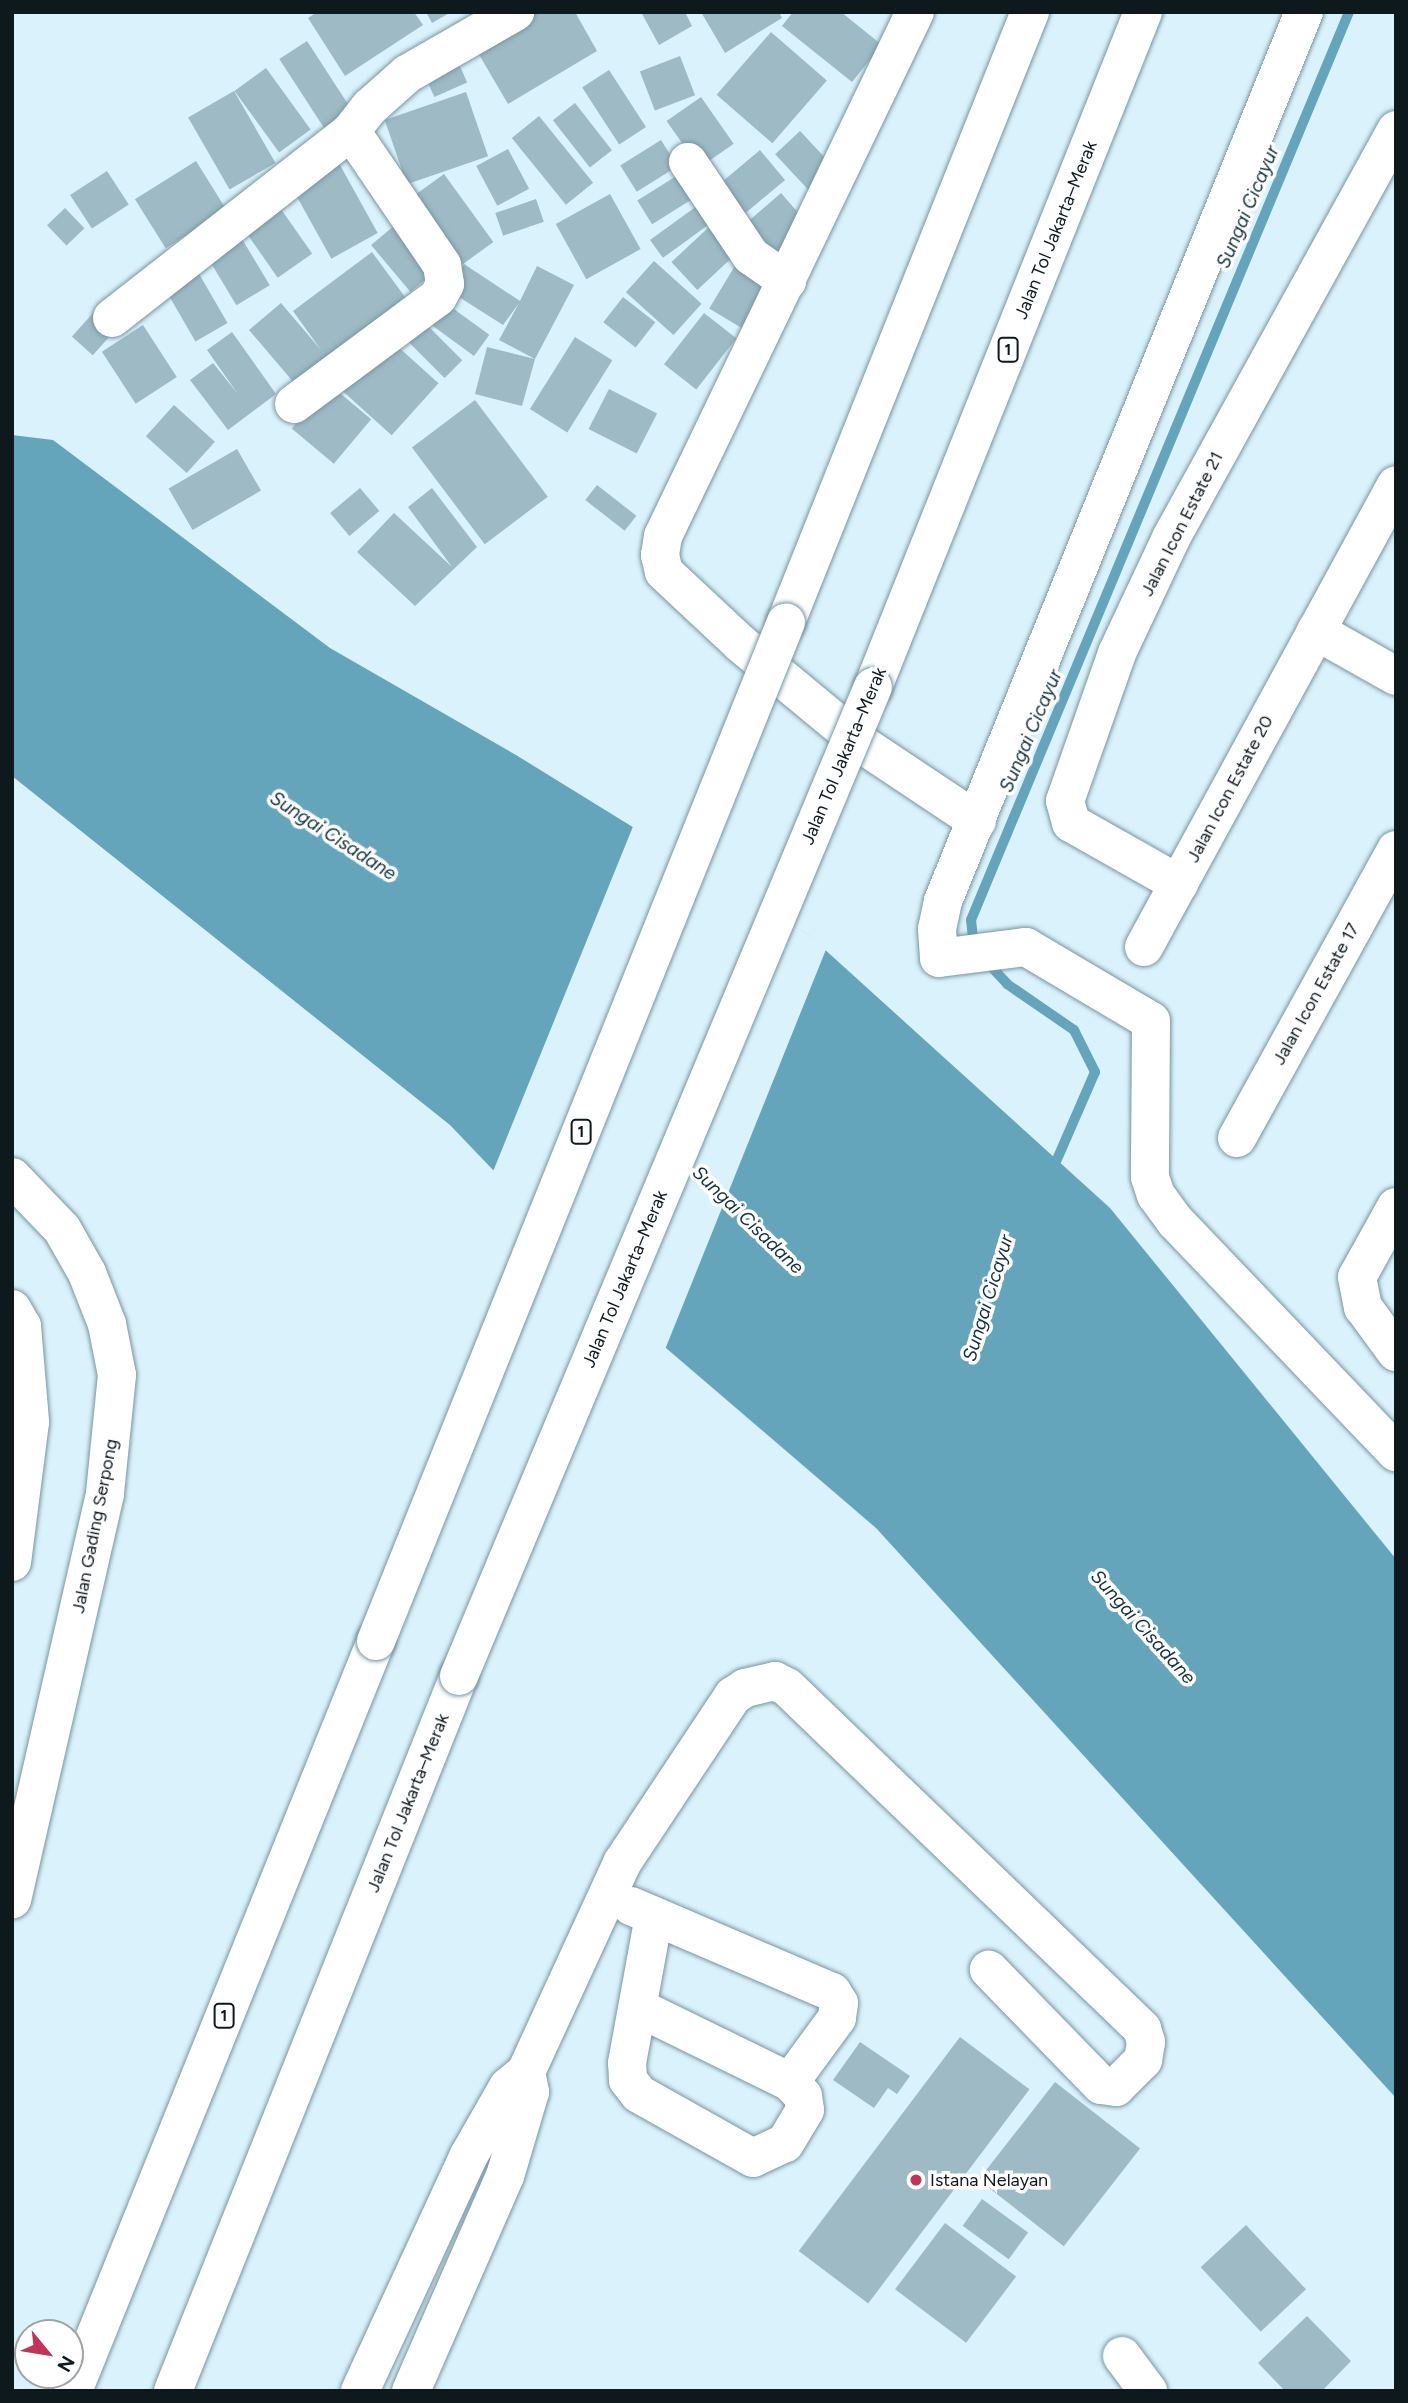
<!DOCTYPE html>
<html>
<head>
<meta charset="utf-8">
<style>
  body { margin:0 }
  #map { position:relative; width:1408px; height:2403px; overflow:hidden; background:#daf2fc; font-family:Figtree,sans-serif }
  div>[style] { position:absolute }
  .water>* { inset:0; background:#64a5bc }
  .pier>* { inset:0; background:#daf2fc }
  .stream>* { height:10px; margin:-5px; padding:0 5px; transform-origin:5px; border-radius:5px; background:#64a5bc }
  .building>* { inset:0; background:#9dbac5; transform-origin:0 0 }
  .roads { filter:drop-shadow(0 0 2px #7995a0) drop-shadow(0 0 2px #7995a0) }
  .minor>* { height:38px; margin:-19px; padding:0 19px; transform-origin:19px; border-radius:19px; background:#fff }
  .major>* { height:38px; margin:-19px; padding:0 19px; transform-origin:19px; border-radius:19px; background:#fff }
  .highway>* { height:38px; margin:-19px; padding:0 19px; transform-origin:19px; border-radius:19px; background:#fff }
  .bridges { filter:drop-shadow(0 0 2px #7995a0) drop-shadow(0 0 2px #7995a0) }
  .highway-bridge>* { height:38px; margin:-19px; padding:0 19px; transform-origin:19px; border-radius:19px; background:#fff }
  .dots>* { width:19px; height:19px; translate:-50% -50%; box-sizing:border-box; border:4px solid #fff; border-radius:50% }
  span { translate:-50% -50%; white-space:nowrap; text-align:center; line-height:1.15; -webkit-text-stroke:7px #fff; paint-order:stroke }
  .shield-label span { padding:2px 5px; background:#fff; border:2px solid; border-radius:5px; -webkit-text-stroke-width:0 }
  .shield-label { font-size:16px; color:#0e191e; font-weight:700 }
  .street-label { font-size:18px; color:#0e191e }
  .poi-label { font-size:18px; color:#0e191e }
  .left { translate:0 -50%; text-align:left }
  .water-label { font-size:19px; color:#11313c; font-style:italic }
  .frame { position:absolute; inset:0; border:14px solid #0e191e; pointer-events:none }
  .north { position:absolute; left:14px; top:2319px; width:70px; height:70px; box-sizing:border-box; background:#fff; border:2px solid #9fa3a5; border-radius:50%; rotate:120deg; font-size:19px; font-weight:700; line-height:28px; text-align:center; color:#0e191e }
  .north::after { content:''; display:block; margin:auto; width:24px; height:32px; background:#c23359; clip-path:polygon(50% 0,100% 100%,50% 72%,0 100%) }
</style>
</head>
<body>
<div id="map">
  <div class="water">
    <i style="clip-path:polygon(12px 435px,53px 440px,330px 648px,516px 755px,811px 937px,1110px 1208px,1396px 1559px,1396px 2098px,876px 1528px,652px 1336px,450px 1125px,12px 776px)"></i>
  </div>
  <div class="pier">
    <i style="clip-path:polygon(634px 824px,827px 947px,664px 1352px,492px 1174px)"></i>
  </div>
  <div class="stream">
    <i style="left:974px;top:948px;width:28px;rotate:-96deg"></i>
    <i style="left:971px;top:920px;width:984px;rotate:-67.4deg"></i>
    <i style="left:985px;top:960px;width:33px;rotate:47deg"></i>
    <i style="left:1007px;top:984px;width:81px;rotate:34.5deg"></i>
    <i style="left:1074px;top:1030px;width:47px;rotate:63.4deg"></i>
    <i style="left:1095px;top:1072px;width:110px;rotate:113.5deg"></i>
  </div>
  <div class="building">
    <i style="clip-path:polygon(317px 12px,414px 12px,423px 25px,345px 76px,308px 18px)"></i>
    <i style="clip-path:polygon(426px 12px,451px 12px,432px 23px)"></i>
    <i style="clip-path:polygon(531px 12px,575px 12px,597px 51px,508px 104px,474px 46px)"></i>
    <i style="clip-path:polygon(641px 12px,685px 12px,692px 26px,659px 45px)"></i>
    <i style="clip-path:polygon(701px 12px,779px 12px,782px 18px,725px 53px)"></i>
    <i style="clip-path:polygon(793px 12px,841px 12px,882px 45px,852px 82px,782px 26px)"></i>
    <i style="left:771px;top:32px;width:74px;height:83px;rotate:41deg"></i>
    <i style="left:307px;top:41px;width:95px;height:33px;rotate:57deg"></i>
    <i style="left:455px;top:55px;width:30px;height:36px;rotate:66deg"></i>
    <i style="left:680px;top:56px;width:42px;height:43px;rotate:69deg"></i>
    <i style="left:266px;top:68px;width:76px;height:39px;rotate:54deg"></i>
    <i style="left:609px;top:70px;width:68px;height:32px;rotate:57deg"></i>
    <i style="left:234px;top:91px;width:83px;height:53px;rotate:60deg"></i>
    <i style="left:466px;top:92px;width:68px;height:86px;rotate:71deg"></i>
    <i style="left:701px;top:97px;width:57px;height:42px;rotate:55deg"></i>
    <i style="left:575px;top:103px;width:60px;height:28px;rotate:52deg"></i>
    <i style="left:539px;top:116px;width:86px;height:35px;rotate:51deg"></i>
    <i style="left:800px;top:131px;width:50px;height:34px;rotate:47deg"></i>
    <i style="left:661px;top:140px;width:31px;height:48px;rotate:58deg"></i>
    <i style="left:508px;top:149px;width:45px;height:36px;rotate:62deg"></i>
    <i style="left:760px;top:150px;width:39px;height:59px;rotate:50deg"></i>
    <i style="left:335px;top:156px;width:88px;height:53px;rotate:61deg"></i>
    <i style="left:196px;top:161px;width:58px;height:72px;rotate:58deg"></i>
    <i style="left:107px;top:171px;width:40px;height:44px;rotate:57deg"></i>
    <i style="left:444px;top:174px;width:84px;height:40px;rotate:54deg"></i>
    <i style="left:678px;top:175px;width:28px;height:48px;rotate:58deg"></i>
    <i style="left:781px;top:193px;width:43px;height:55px;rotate:49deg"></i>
    <i style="left:610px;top:194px;width:63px;height:62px;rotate:61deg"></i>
    <i style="left:536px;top:199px;width:24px;height:43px;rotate:71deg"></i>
    <i style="left:276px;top:202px;width:63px;height:42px;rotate:55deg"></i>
    <i style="left:701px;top:203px;width:22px;height:63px;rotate:54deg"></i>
    <i style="left:65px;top:208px;width:28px;height:25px;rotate:46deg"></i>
    <i style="left:401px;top:220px;width:61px;height:39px;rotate:50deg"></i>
    <i style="left:708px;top:228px;width:38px;height:50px;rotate:47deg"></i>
    <i style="left:242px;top:239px;width:54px;height:39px;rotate:59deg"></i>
    <i style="clip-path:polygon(372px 252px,405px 297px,295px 384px,249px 330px,281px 303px,321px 350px,293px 311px)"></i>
    <i style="left:654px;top:261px;width:64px;height:42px;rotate:42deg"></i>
    <i style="clip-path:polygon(464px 264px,520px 301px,537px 266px,574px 285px,535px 359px,522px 406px,475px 394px,487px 347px,535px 359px,499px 340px,519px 303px,503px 325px,448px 290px)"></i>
    <i style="left:736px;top:264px;width:47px;height:52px;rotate:31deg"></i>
    <i style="left:198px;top:272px;width:59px;height:37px;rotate:60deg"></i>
    <i style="left:623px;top:297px;width:41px;height:32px;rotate:38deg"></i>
    <i style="left:440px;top:299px;width:61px;height:26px;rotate:36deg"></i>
    <i style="left:94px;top:312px;width:28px;height:33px;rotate:42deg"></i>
    <i style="left:704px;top:313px;width:41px;height:65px;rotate:38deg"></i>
    <i style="left:417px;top:315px;width:64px;height:25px;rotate:45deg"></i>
    <i style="left:143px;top:325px;width:62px;height:49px;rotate:57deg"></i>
    <i style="clip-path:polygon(232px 332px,276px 394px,228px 430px,190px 380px,213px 363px,238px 394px,207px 350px)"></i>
    <i style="left:385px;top:335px;width:72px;height:70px;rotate:42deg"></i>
    <i style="left:575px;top:337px;width:44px;height:85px;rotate:32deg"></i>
    <i style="left:329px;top:384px;width:55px;height:58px;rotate:40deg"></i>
    <i style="left:609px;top:389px;width:54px;height:45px;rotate:27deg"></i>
    <i style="left:475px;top:400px;width:121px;height:79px;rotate:53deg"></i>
    <i style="left:174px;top:405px;width:55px;height:42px;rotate:42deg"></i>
    <i style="left:237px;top:449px;width:48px;height:79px;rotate:60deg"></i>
    <i style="left:597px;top:485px;width:50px;height:19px;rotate:38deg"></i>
    <i style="left:360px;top:488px;width:30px;height:39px;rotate:50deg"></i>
    <i style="clip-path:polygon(432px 488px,477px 547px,415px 606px,357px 552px,394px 513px,452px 567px,408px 507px)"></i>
    <i style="left:960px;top:2037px;width:87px;height:268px;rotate:37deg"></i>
    <i style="clip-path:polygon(860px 2042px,910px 2076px,897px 2094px,888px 2088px,874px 2108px,833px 2080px)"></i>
    <i style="left:1055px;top:2082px;width:108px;height:124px;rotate:38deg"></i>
    <i style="left:982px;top:2199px;width:57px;height:33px;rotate:36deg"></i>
    <i style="left:945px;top:2223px;width:89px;height:83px;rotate:37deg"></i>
    <i style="left:1246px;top:2225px;width:88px;height:62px;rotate:47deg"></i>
    <i style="clip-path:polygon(1307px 2316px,1351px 2361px,1322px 2391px,1285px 2391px,1258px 2363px)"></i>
  </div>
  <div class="roads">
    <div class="minor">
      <i style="left:915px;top:12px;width:581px;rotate:115.68deg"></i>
      <i style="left:663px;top:536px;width:19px;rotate:99deg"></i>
      <i style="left:660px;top:555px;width:17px;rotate:77deg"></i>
      <i style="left:664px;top:572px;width:105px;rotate:43.1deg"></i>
      <i style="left:741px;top:644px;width:158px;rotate:39.6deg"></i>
      <i style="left:863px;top:745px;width:137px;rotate:33.7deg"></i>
      <i style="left:1304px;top:12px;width:960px;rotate:112.1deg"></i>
      <i style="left:943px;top:901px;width:29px;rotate:102deg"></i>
      <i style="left:937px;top:929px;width:29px;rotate:86deg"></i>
      <i style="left:939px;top:958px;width:88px;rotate:-7.2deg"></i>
      <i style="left:1026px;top:947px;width:145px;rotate:30.6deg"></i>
      <i style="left:1151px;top:1021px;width:156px;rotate:90.4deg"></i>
      <i style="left:1150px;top:1177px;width:19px;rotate:72deg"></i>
      <i style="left:1156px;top:1195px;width:32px;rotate:54deg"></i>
      <i style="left:1175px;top:1221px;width:320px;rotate:46.3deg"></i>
      <i style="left:688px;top:162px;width:113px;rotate:56.2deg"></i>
      <i style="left:751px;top:256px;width:44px;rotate:34.8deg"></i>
      <i style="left:112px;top:318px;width:303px;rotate:-38deg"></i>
      <i style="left:351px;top:131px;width:31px;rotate:-52deg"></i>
      <i style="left:370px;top:107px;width:50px;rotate:-41.7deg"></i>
      <i style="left:407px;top:74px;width:125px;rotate:-29.9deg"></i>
      <i style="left:294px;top:404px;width:179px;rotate:-36.6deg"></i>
      <i style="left:438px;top:297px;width:15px;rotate:-62deg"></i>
      <i style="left:445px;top:284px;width:19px;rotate:-99deg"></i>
      <i style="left:442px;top:265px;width:162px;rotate:-124.2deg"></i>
      <i style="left:1316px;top:631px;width:92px;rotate:29.4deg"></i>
      <i style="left:1179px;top:884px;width:124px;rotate:-150.5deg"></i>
      <i style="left:1071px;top:823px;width:23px;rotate:-105deg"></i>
      <i style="left:1065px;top:801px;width:157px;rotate:-70.6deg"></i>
      <i style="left:1117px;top:653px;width:127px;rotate:-64.8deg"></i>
      <i style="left:1171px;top:538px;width:466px;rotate:-61.1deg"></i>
      <i style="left:1144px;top:947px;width:526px;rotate:-61.39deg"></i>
      <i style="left:1237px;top:1138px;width:329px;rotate:-61.1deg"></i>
      <i style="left:1396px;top:1207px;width:80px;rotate:119.1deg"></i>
      <i style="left:1357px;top:1277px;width:31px;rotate:79deg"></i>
      <i style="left:1363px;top:1307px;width:56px;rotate:53.7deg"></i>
      <i style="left:631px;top:1906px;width:219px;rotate:23.2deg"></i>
      <i style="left:832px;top:1992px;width:13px;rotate:58deg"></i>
      <i style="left:839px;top:2003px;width:15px;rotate:98deg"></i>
      <i style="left:837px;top:2018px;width:79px;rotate:126.3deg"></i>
      <i style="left:639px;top:2008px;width:168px;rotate:26.1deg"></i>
      <i style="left:790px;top:2082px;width:19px;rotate:47deg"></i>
      <i style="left:803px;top:2096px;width:14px;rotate:82deg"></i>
      <i style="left:805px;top:2110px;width:39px;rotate:121deg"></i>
      <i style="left:785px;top:2143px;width:35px;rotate:155deg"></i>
      <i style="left:753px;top:2158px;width:131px;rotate:-150.7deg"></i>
      <i style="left:639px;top:2094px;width:18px;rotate:-128deg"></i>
      <i style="left:628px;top:2080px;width:17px;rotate:-93deg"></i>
      <i style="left:627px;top:2063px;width:149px;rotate:-79.6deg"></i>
      <i style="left:1122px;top:2356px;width:44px;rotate:53.4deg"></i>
      <i style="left:360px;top:2391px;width:258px;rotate:-65.2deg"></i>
      <i style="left:468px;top:2157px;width:81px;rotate:-60.3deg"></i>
      <i style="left:508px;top:2087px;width:23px;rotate:-40deg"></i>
      <i style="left:526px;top:2072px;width:230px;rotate:-65.3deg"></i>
      <i style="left:622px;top:1863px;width:201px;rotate:-56.4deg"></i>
      <i style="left:733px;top:1696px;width:14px;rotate:-34deg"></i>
      <i style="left:745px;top:1688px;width:31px;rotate:-13deg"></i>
      <i style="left:775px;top:1681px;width:13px;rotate:27deg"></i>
      <i style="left:787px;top:1687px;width:493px;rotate:43.9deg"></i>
      <i style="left:1142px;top:2029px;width:14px;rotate:73deg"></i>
      <i style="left:1146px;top:2042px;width:18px;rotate:99deg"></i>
      <i style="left:1143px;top:2060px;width:38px;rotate:135deg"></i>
      <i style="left:1116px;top:2087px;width:15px;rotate:-172deg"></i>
      <i style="left:1101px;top:2085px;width:161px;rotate:-134.2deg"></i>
      <i style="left:411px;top:2391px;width:235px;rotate:-66.4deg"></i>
      <i style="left:505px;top:2176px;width:88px;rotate:-73.4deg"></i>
      <i style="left:530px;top:2092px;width:20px;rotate:-101deg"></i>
    </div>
    <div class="major">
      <i style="left:12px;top:1177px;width:72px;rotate:46.1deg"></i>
      <i style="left:62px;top:1229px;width:51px;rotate:60.4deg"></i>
      <i style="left:87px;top:1273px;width:55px;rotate:68.6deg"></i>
      <i style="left:107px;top:1324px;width:52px;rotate:78.9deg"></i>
      <i style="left:117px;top:1375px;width:120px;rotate:95.8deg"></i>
      <i style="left:105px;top:1494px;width:416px;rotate:102.9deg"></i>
      <i style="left:12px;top:1309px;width:20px;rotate:60deg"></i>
      <i style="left:22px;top:1326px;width:96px;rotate:85.2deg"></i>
      <i style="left:30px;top:1422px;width:141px;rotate:97.3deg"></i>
    </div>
    <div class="highway">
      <i style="left:786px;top:622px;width:657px;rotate:-68.2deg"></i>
      <i style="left:873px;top:687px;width:727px;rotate:-68.2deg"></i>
      <i style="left:73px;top:2391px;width:809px;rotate:-68deg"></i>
      <i style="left:173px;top:2391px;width:770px;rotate:-68.2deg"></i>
    </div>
  </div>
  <div class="bridges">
    <div class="highway-bridge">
      <i style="left:376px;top:1641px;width:1098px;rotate:-68.08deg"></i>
      <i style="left:459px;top:1676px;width:1072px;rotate:-67.29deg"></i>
    </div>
  </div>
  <div class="dots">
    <i style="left:916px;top:2180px;background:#c23359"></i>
  </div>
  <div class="shield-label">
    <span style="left:1008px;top:350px">1</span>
    <span style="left:581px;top:1132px">1</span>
    <span style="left:224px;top:2016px">1</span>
  </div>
  <div class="street-label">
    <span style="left:1056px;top:230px;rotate:-68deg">Jalan Tol Jakarta–Merak</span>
    <span style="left:1182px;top:524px;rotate:-63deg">Jalan Icon Estate 21</span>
    <span style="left:844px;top:756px;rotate:-67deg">Jalan Tol Jakarta–Merak</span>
    <span style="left:1230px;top:789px;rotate:-62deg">Jalan Icon Estate 20</span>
    <span style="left:1316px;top:994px;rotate:-61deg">Jalan Icon Estate 17</span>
    <span style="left:625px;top:1279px;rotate:-67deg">Jalan Tol Jakarta–Merak</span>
    <span style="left:95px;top:1526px;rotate:-79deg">Jalan Gading Serpong</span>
    <span style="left:408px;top:1803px;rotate:-68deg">Jalan Tol Jakarta–Merak</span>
  </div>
  <div class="poi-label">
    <span class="left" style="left:930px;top:2180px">Istana Nelayan</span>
  </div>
  <div class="water-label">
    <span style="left:1248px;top:207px;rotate:-67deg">Sungai Cicayur</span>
    <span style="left:1031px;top:731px;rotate:-67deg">Sungai Cicayur</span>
    <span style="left:333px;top:836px;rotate:33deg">Sungai Cisadane</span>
    <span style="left:748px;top:1220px;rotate:44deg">Sungai Cisadane</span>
    <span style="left:988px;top:1298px;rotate:-73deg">Sungai Cicayur</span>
    <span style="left:1143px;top:1627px;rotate:48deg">Sungai Cisadane</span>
  </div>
  <div class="frame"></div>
  <div class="north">N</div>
</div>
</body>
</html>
